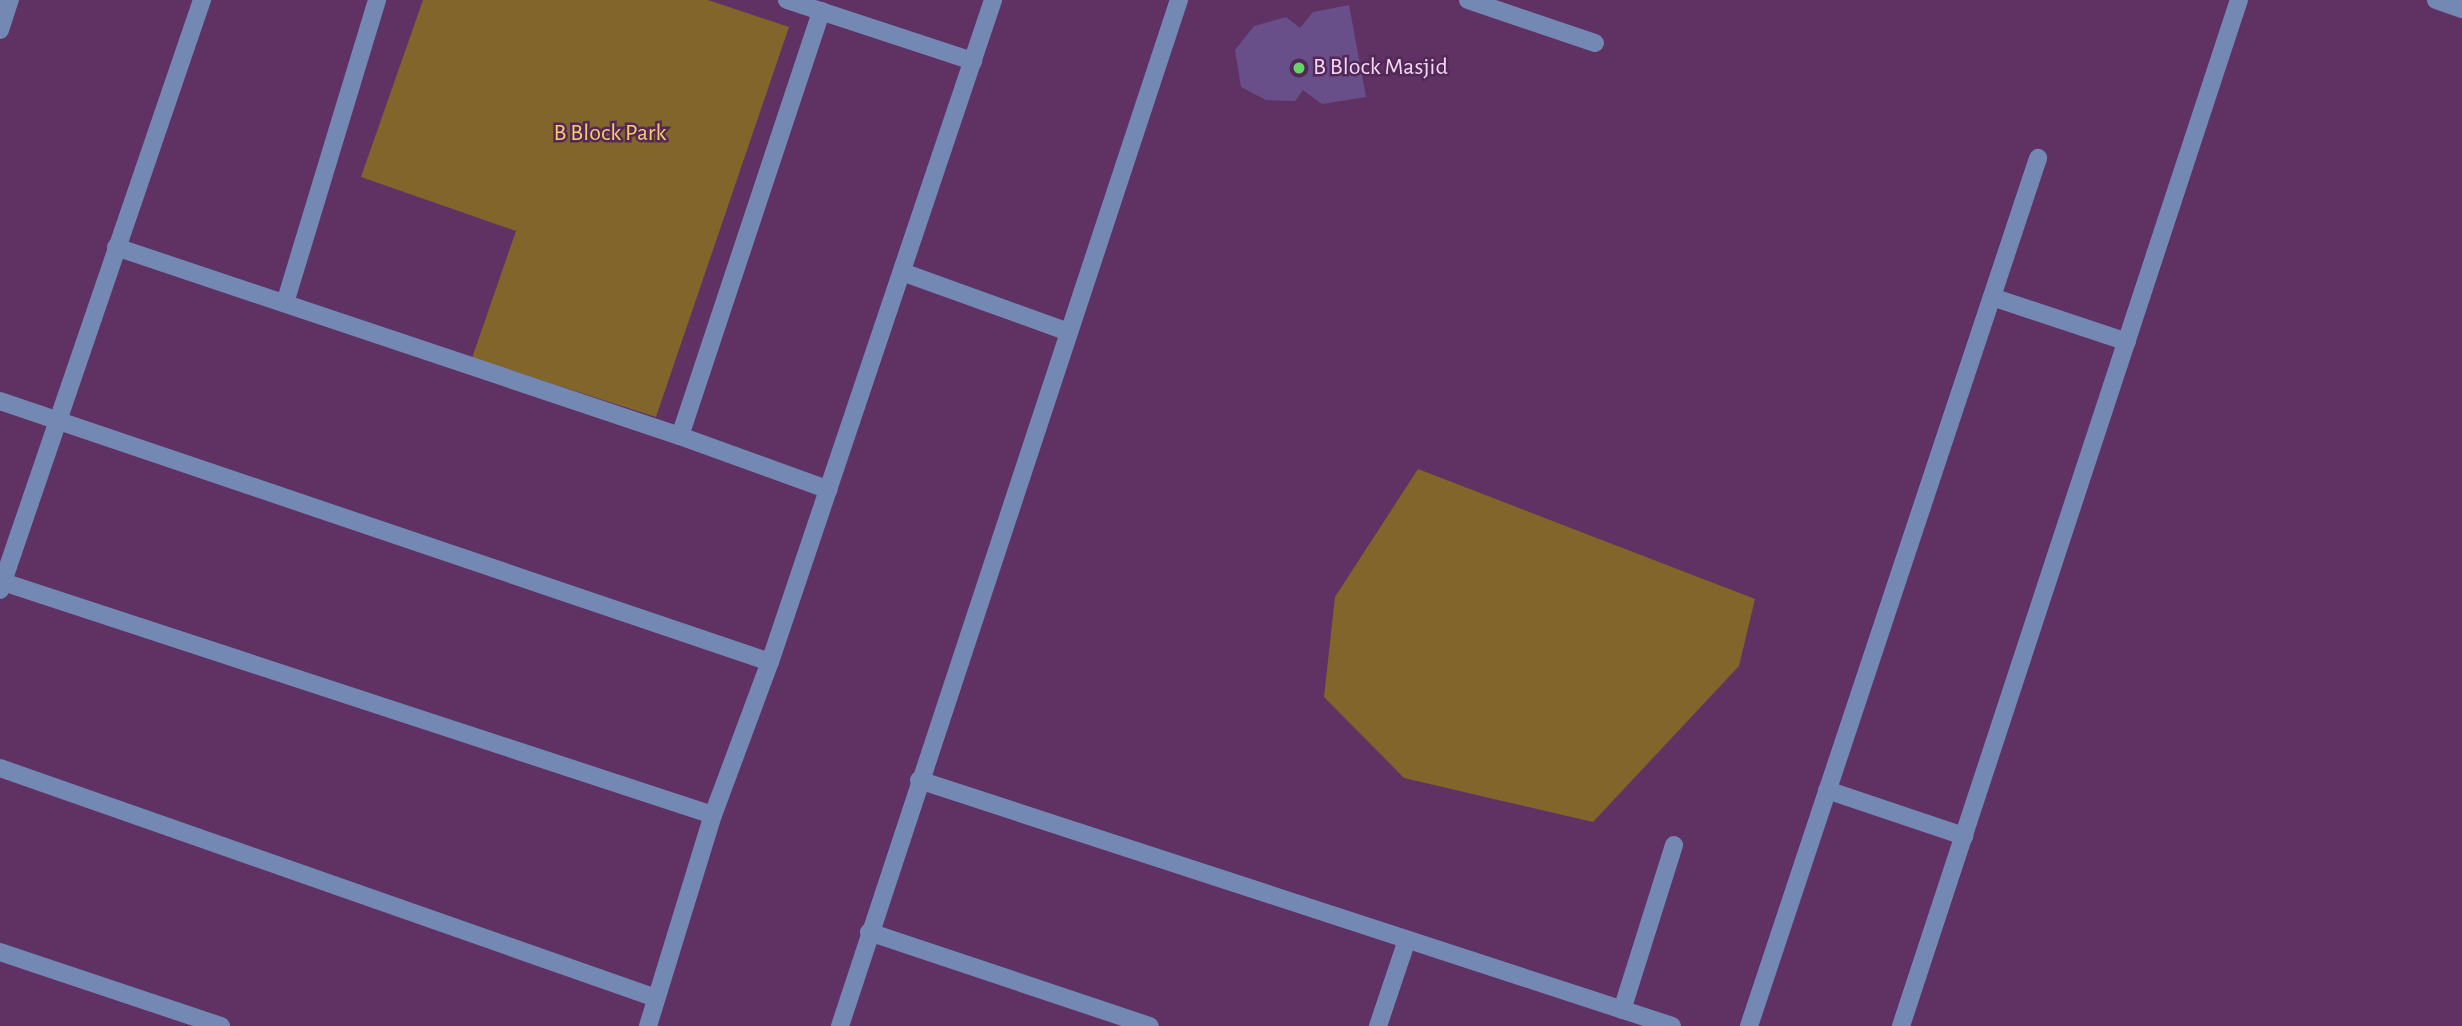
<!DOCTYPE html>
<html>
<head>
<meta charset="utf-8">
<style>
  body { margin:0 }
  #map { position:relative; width:2462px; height:1026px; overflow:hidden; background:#5f3263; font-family:"Alegreya Sans",sans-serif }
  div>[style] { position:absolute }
  .green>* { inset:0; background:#81652a }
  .building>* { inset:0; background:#694f89 }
  .minor>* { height:18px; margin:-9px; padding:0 9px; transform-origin:9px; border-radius:9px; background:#7389b4 }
  .dots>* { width:19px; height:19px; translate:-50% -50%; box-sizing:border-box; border:4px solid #532858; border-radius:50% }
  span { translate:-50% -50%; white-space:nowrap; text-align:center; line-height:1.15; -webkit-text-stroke:5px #532858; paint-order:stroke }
  .poi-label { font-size:24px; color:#f2d7f4 }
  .left { translate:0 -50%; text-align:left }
  .park-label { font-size:24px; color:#f8ca69 }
</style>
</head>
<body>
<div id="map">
  <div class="green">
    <i style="clip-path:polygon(423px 0,708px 0,789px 27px,656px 417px,472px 358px,516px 231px,361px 177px)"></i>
    <i style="clip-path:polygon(1418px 469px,1755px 599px,1739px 666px,1593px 822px,1404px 778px,1324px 697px,1335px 597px)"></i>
  </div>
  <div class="building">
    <i style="clip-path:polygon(1349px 5px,1366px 97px,1322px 104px,1303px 90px,1295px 101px,1266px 100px,1241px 87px,1235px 50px,1254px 26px,1286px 17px,1300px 28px,1313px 12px)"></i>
  </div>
  <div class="minor">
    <i style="left:787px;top:0;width:196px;rotate:18.2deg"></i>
    <i style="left:1468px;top:0;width:134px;rotate:18.7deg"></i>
    <i style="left:2436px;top:0;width:28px;rotate:19deg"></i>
    <i style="left:0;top:30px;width:32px;rotate:-72deg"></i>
    <i style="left:116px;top:247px;width:595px;rotate:18.53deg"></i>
    <i style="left:680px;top:436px;width:158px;rotate:19.9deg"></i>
    <i style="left:902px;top:272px;width:177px;rotate:19.8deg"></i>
    <i style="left:1992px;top:297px;width:142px;rotate:18.4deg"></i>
    <i style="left:285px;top:303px;width:317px;rotate:-73.1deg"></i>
    <i style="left:0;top:401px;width:813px;rotate:18.72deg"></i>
    <i style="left:680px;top:436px;width:448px;rotate:-71.6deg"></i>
    <i style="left:3px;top:582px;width:747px;rotate:18.17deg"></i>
    <i style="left:0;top:590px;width:624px;rotate:-71.1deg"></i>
    <i style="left:0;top:768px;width:695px;rotate:19.32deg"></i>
    <i style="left:919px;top:780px;width:792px;rotate:18.09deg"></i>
    <i style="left:1827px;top:790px;width:145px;rotate:18.6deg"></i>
    <i style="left:869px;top:932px;width:296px;rotate:18.5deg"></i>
    <i style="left:0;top:952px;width:233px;rotate:18.5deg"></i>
    <i style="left:1622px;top:1010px;width:173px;rotate:-72.5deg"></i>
    <i style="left:648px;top:1026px;width:221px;rotate:-72.9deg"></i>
    <i style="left:713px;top:815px;width:163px;rotate:-69.6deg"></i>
    <i style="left:770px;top:662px;width:699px;rotate:-71.38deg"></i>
    <i style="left:840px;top:1026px;width:1081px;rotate:-71.72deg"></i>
    <i style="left:1378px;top:1026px;width:91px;rotate:-71.4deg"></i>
    <i style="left:1749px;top:1026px;width:915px;rotate:-71.58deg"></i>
    <i style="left:1901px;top:1026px;width:1080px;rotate:-71.77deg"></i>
  </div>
  <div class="dots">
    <i style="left:1299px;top:68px;background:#65d467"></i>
  </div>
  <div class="poi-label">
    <span class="left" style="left:1313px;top:68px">B Block Masjid</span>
  </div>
  <div class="park-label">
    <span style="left:610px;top:134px">B Block Park</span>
  </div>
</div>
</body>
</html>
